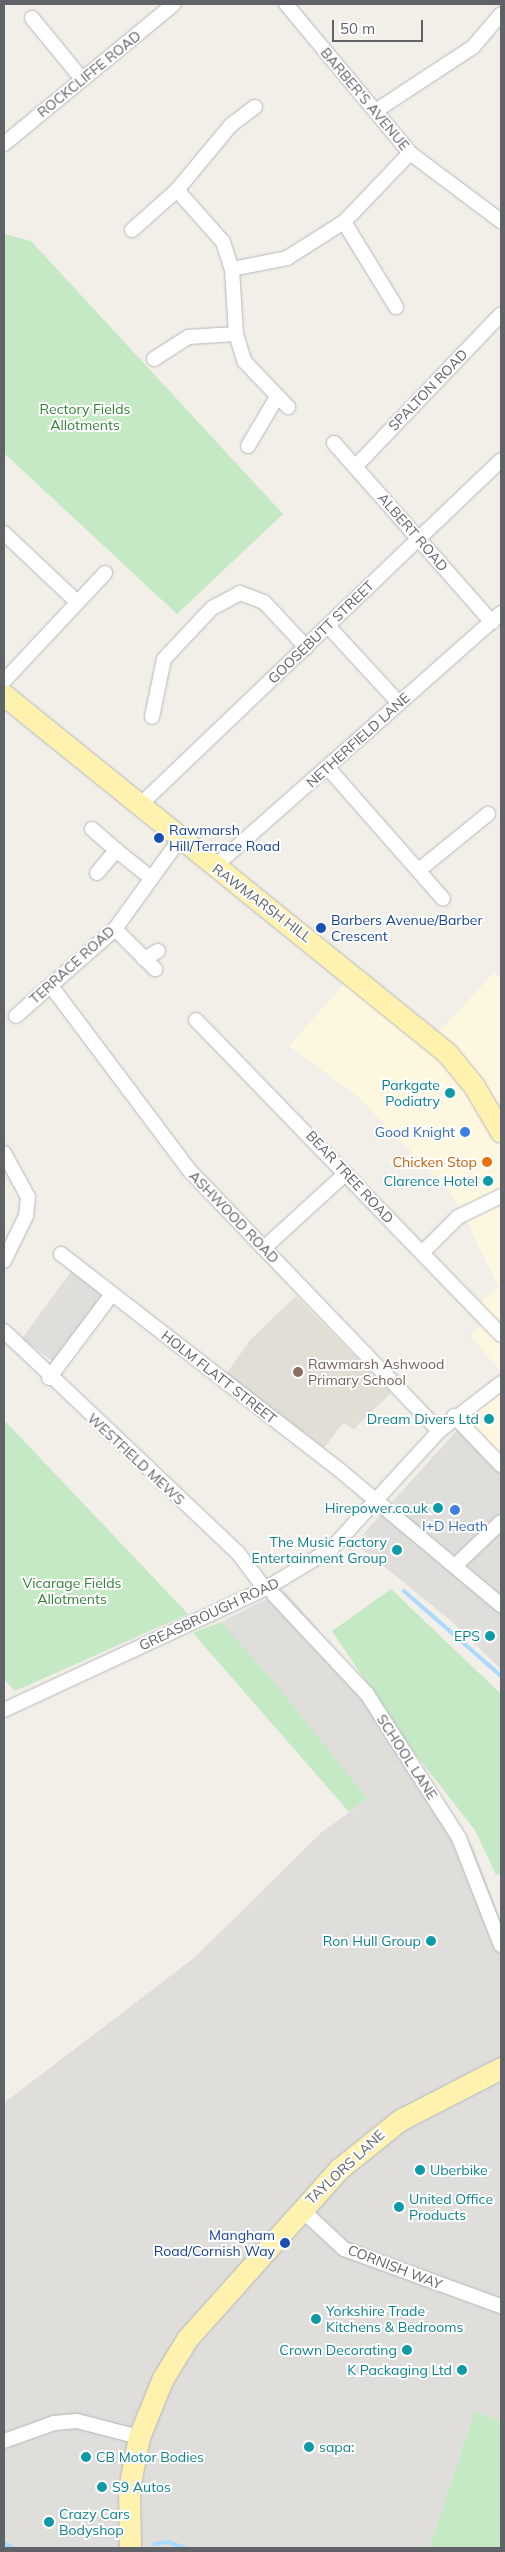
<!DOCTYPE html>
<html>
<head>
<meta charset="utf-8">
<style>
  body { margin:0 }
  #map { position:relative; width:505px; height:2552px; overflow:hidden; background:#f1efe8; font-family:Mulish,sans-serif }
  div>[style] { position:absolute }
  .commercial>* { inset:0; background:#fef7e0 }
  .industrial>* { inset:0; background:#e0deda; transform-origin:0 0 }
  .education>* { inset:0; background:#e1ded6 }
  .green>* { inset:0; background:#c5e8c5 }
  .stream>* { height:4px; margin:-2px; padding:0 2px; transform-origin:2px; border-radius:2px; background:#aadaff }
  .roads { filter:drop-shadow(0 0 1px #b5b8bc) drop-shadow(0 0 1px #b5b8bc) }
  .minor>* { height:14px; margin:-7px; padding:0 7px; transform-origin:7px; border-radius:7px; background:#fff }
  .primary>* { height:21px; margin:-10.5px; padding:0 10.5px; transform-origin:10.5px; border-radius:10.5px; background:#fff2af }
  .dots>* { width:14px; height:14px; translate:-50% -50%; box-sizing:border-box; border:2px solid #fff; border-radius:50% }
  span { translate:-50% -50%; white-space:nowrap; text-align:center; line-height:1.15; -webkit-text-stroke:4px #fff; paint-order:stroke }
  .street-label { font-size:14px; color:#5f6368 }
  .park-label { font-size:14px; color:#348238 }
  .transit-label { font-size:14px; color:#164399 }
  .left { translate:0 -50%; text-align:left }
  .right { translate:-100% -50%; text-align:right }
  .culture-label { font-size:14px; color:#0d838f }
  .shop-label { font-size:14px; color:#366cbe }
  .food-label { font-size:14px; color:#c56008 }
  .education-label { font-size:14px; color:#785e54 }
  .frame { position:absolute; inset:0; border:5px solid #5f6368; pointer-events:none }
  .scale { position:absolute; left:332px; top:20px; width:91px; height:22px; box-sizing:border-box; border:2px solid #5f6368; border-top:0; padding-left:6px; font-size:15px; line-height:18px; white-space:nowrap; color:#5f6368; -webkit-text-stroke:4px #fff; paint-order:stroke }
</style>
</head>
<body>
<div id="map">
  <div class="commercial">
    <i style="clip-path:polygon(494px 973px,501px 980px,501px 1371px,470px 1336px,486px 1321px,474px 1308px,499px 1287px,463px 1214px,445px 1186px,357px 1096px,289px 1046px,353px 974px,431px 1040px)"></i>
    <i style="clip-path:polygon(501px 1383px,501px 1465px,454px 1416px)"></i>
  </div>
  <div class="industrial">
    <i style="left:72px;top:1270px;width:42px;height:85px;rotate:36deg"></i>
    <i style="clip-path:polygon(458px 1429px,501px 1465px,501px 1669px,449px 1619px,355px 1543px)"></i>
    <i style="clip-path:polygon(284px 1590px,370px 1690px,472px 1845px,501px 1921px,501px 2421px,475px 2411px,429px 2548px,4px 2548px,4px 2450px,10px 2447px,4px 2437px,4px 2103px,194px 1958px,322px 1832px,368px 1799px,221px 1622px)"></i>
  </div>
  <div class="education">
    <i style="clip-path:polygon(296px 1296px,391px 1393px,354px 1429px,343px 1423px,324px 1448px,226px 1374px,251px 1339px)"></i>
  </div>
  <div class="green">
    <i style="clip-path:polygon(4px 234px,31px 241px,283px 514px,177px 614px,4px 453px)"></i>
    <i style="clip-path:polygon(4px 1420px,188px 1614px,15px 1691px,4px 1679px)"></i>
    <i style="clip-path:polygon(391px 1589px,501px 1694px,501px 1873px,496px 1875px,475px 1830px,412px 1750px,332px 1631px)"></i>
    <i style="clip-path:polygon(221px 1622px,275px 1683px,368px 1799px,349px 1812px,193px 1633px)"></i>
    <i style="clip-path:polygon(475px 2411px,501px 2421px,501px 2548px,429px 2548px)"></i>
  </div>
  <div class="stream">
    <i style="left:404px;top:1591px;width:129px;rotate:41.2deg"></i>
    <i style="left:4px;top:2543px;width:10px;rotate:29deg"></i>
    <i style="left:154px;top:2544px;width:14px;rotate:-8deg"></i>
    <i style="left:168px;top:2542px;width:18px;rotate:19deg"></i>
  </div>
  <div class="roads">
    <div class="minor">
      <i style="left:286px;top:4px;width:194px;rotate:50.2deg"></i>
      <i style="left:410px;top:153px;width:114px;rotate:36.8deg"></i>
      <i style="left:32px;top:18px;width:79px;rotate:50.7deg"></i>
      <i style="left:377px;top:110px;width:115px;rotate:-33.3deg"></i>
      <i style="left:473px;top:47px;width:43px;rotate:-49.7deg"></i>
      <i style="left:4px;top:144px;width:220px;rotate:-39.5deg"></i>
      <i style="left:177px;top:190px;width:69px;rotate:48.5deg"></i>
      <i style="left:223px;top:242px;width:28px;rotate:72deg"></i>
      <i style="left:232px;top:269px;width:65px;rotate:86.5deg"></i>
      <i style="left:236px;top:334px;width:28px;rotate:73deg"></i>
      <i style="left:244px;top:361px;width:64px;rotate:46.3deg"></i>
      <i style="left:344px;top:222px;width:100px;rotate:58.5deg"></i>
      <i style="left:132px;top:230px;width:60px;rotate:-41.6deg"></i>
      <i style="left:177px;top:190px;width:85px;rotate:-50.3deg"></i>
      <i style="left:231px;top:125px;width:30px;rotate:-37deg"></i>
      <i style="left:232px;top:269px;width:56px;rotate:-11.3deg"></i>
      <i style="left:287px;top:258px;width:67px;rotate:-32.3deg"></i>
      <i style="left:344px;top:222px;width:95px;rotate:-46.3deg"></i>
      <i style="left:154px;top:359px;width:40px;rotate:-32.9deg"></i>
      <i style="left:188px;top:337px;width:48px;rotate:-3.6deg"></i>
      <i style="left:334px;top:443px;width:239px;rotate:48.6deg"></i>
      <i style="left:248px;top:446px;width:57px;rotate:-59.4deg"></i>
      <i style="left:355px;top:467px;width:211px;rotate:-46.3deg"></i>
      <i style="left:4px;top:533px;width:100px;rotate:43.4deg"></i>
      <i style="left:328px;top:626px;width:105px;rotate:47.3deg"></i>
      <i style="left:4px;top:681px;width:148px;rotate:-46.9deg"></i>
      <i style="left:152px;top:717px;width:59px;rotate:-78.3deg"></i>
      <i style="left:164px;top:659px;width:70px;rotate:-46.7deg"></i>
      <i style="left:212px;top:608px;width:32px;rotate:-28deg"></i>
      <i style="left:240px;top:593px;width:26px;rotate:21deg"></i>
      <i style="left:264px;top:602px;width:62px;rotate:47deg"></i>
      <i style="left:328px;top:768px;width:174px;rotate:48.7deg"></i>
      <i style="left:140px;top:805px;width:499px;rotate:-43.7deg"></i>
      <i style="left:92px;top:829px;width:32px;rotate:41deg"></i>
      <i style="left:214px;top:867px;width:383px;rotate:-41.5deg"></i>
      <i style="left:419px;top:870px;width:89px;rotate:-39.1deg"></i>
      <i style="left:97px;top:873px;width:30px;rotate:-50deg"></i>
      <i style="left:116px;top:850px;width:45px;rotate:38.7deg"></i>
      <i style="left:115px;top:929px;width:57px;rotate:45deg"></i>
      <i style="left:144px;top:959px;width:16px;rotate:-30deg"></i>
      <i style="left:51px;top:986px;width:231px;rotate:53.1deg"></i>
      <i style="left:190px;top:1171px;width:360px;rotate:46.2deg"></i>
      <i style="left:16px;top:1016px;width:132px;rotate:-41.3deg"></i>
      <i style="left:115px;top:929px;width:111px;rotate:-54.2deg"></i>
      <i style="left:196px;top:1020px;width:438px;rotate:45.9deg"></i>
      <i style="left:4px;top:1153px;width:50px;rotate:61.4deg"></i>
      <i style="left:28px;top:1197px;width:19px;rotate:96deg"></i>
      <i style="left:26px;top:1216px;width:50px;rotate:116.1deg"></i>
      <i style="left:264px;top:1248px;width:111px;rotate:-42.4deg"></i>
      <i style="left:422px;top:1253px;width:51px;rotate:-45deg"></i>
      <i style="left:458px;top:1217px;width:48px;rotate:-26deg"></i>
      <i style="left:61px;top:1254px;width:357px;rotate:37.8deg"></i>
      <i style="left:343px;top:1473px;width:206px;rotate:39.9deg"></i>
      <i style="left:4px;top:1331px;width:323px;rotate:43.5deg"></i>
      <i style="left:238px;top:1553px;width:45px;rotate:53.1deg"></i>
      <i style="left:49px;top:1378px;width:105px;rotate:-53.1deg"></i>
      <i style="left:454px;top:1416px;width:68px;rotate:46.2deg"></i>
      <i style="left:456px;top:1565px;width:62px;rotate:-43.7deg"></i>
      <i style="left:274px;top:1595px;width:136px;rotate:46.8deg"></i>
      <i style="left:367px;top:1694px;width:171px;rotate:57.4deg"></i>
      <i style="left:459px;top:1838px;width:115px;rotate:68.6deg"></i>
      <i style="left:4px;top:1710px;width:288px;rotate:-24.9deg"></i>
      <i style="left:265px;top:1589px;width:77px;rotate:-31.2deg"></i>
      <i style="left:331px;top:1549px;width:160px;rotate:-47.5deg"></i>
      <i style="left:439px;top:1431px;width:78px;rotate:-37.7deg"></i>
      <i style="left:301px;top:2209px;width:59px;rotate:42.9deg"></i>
      <i style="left:344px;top:2249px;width:167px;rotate:20deg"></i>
      <i style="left:4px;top:2441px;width:53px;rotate:-19.8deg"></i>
      <i style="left:54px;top:2423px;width:23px;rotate:-5deg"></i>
      <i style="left:77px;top:2421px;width:64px;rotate:14.5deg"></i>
    </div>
    <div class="primary">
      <i style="left:4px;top:695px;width:570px;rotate:38.94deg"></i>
      <i style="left:447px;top:1053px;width:43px;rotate:50.7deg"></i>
      <i style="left:474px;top:1086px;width:53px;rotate:59.6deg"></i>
      <i style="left:130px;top:2548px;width:60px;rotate:-91deg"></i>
      <i style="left:129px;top:2488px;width:52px;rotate:-78.9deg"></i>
      <i style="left:139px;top:2437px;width:61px;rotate:-68deg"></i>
      <i style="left:162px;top:2380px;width:48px;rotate:-58.6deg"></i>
      <i style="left:187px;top:2339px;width:228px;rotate:-48.2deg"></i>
      <i style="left:339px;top:2169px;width:78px;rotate:-38.8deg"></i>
      <i style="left:400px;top:2120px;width:114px;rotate:-27.2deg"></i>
    </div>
  </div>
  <div class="dots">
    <i style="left:159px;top:838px;background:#1a4fb4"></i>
    <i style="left:321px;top:928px;background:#1a4fb4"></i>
    <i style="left:450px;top:1093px;background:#0f9aa8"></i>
    <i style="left:465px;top:1132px;background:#3f7fe0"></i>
    <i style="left:487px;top:1162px;background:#e8710a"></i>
    <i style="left:488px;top:1181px;background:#0f9aa8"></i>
    <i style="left:298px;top:1372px;background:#8d6e63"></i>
    <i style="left:489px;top:1419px;background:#0f9aa8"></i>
    <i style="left:438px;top:1508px;background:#0f9aa8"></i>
    <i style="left:455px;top:1510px;background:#3f7fe0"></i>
    <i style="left:397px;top:1550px;background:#0f9aa8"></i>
    <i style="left:490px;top:1636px;background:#0f9aa8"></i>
    <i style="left:431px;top:1941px;background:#0f9aa8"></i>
    <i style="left:420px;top:2170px;background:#0f9aa8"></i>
    <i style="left:399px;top:2207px;background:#0f9aa8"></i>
    <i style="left:285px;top:2243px;background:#1a4fb4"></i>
    <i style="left:316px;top:2319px;background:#0f9aa8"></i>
    <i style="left:407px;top:2350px;background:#0f9aa8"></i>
    <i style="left:462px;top:2370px;background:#0f9aa8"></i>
    <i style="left:309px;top:2447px;background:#0f9aa8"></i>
    <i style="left:86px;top:2457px;background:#0f9aa8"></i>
    <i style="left:102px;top:2487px;background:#0f9aa8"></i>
    <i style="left:49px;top:2522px;background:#0f9aa8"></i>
  </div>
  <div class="street-label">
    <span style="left:89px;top:74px;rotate:-39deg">ROCKCLIFFE ROAD</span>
    <span style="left:365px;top:99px;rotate:50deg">BARBER'S AVENUE</span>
    <span style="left:428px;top:390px;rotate:-46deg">SPALTON ROAD</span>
    <span style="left:413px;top:532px;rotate:49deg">ALBERT ROAD</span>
    <span style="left:321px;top:632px;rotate:-44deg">GOOSEBUTT STREET</span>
    <span style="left:358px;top:740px;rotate:-42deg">NETHERFIELD LANE</span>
    <span style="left:262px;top:903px;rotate:37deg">RAWMARSH HILL</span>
    <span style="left:72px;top:965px;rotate:-42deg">TERRACE ROAD</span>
    <span style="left:350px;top:1177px;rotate:47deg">BEAR TREE ROAD</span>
    <span style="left:234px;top:1217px;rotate:46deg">ASHWOOD ROAD</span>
    <span style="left:219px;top:1377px;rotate:38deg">HOLM FLATT STREET</span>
    <span style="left:136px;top:1459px;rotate:43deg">WESTFIELD MEWS</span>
    <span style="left:209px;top:1614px;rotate:-25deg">GREASBROUGH ROAD</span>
    <span style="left:407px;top:1757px;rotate:57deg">SCHOOL LANE</span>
    <span style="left:345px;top:2167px;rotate:-43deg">TAYLORS LANE</span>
    <span style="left:395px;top:2267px;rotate:21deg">CORNISH WAY</span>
  </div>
  <div class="park-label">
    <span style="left:85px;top:417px">Rectory Fields<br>Allotments</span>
    <span style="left:72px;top:1591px">Vicarage Fields<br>Allotments</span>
  </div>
  <div class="transit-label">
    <span class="left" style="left:169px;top:838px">Rawmarsh<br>Hill/Terrace Road</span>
    <span class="left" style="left:331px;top:928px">Barbers Avenue/Barber<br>Crescent</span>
    <span class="right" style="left:275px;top:2243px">Mangham<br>Road/Cornish Way</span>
  </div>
  <div class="culture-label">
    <span class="right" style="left:440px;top:1093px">Parkgate<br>Podiatry</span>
    <span class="right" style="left:478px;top:1181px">Clarence Hotel</span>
    <span class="right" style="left:479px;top:1419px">Dream Divers Ltd</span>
    <span class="right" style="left:428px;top:1508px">Hirepower.co.uk</span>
    <span class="right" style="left:387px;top:1550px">The Music Factory<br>Entertainment Group</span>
    <span class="right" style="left:480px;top:1636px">EPS</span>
    <span class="right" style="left:421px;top:1941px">Ron Hull Group</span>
    <span class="left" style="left:430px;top:2170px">Uberbike</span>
    <span class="left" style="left:409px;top:2207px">United Office<br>Products</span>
    <span class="left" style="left:326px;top:2319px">Yorkshire Trade<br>Kitchens &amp; Bedrooms</span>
    <span class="right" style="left:397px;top:2350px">Crown Decorating</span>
    <span class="right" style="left:452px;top:2370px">K Packaging Ltd</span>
    <span class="left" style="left:319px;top:2447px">sapa:</span>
    <span class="left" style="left:96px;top:2457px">CB Motor Bodies</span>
    <span class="left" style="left:112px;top:2487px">S9 Autos</span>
    <span class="left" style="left:59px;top:2522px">Crazy Cars<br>Bodyshop</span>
  </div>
  <div class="shop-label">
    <span class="right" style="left:455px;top:1132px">Good Knight</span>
    <span style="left:455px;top:1526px">I+D Heath</span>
  </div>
  <div class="food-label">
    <span class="right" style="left:477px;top:1162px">Chicken Stop</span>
  </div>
  <div class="education-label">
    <span class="left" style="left:308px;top:1372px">Rawmarsh Ashwood<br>Primary School</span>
  </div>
  <div class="frame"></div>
  <div class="scale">50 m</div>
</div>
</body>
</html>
